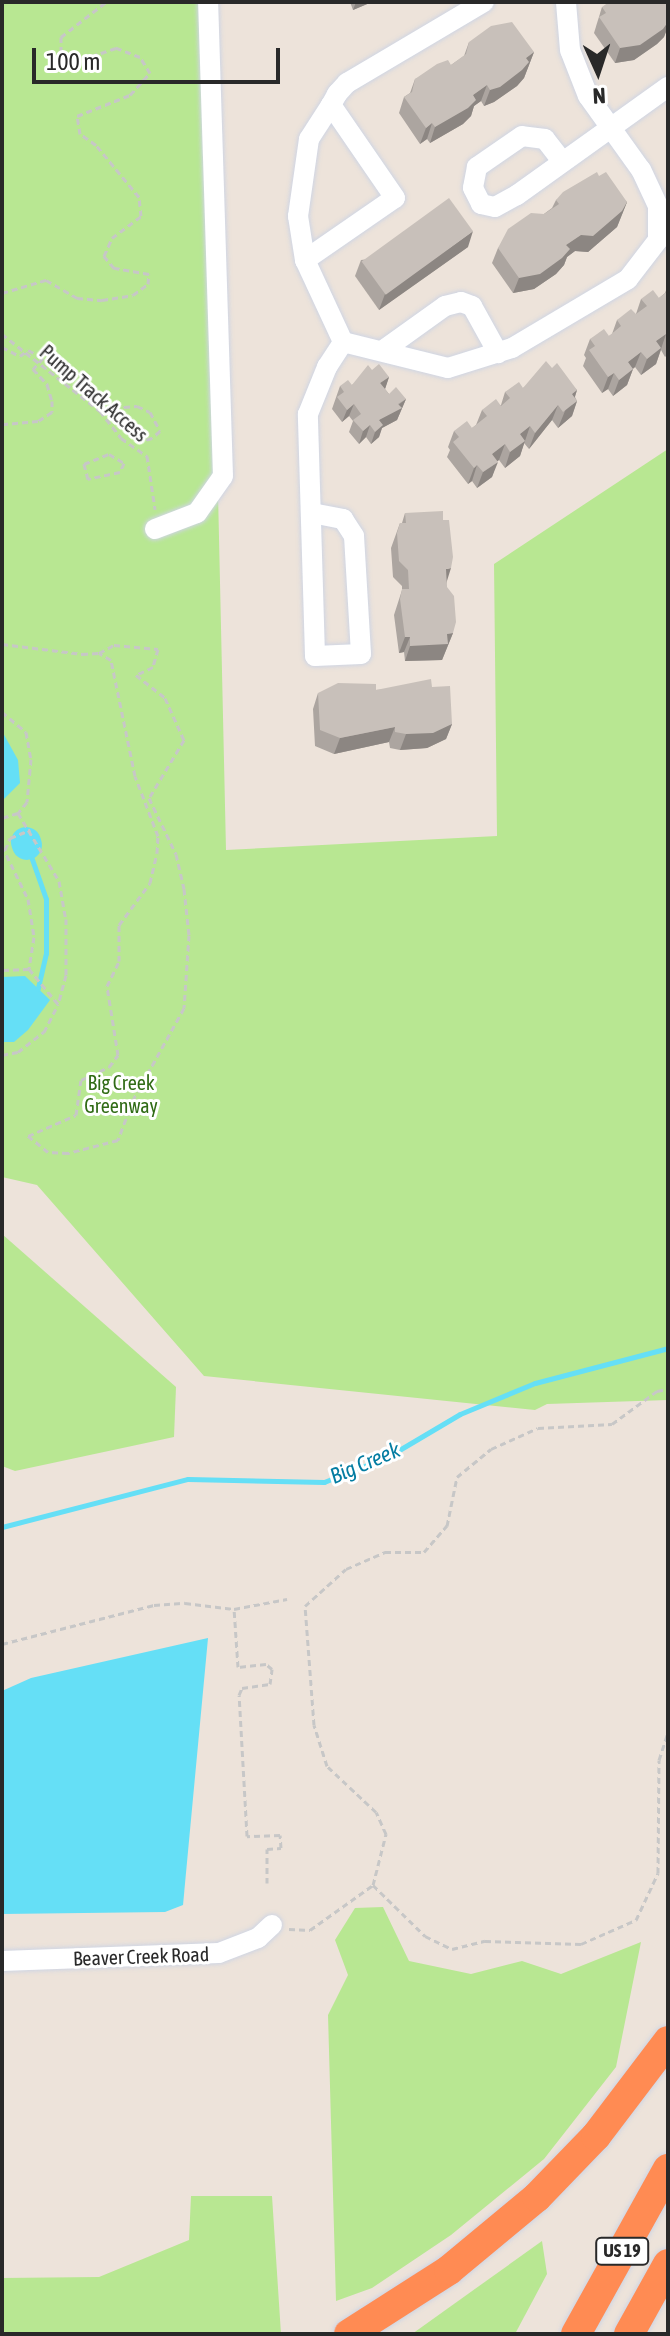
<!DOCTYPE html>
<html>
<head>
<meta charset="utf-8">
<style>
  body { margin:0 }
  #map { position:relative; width:670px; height:2336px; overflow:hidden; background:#ede3da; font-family:"Asap Condensed",sans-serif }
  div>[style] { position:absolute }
  .green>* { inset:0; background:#b8e792 }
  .water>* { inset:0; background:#65dff6 }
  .stream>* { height:5px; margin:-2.5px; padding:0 2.5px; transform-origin:2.5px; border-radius:2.5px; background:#65dff6 }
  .river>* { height:30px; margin:-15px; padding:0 15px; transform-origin:15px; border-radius:15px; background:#65dff6 }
  .path>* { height:3px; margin-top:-1.5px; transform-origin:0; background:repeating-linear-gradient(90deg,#c7c7c7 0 6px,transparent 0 10px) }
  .roads { filter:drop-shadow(0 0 2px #cfd5e3) drop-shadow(0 0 2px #cfd5e3) }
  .minor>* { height:20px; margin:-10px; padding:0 10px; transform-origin:10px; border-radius:10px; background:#fff }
  .highway>* { height:30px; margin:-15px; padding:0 15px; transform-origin:15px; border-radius:15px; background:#ff8b53 }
  .wall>* { inset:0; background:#aca5a0 }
  .shaded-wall>* { inset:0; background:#8c8682 }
  .building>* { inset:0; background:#c8c0ba; transform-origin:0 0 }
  span { translate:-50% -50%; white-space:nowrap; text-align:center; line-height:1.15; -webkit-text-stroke:6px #fff; paint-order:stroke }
  .shield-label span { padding:2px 6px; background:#fff; border:2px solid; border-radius:6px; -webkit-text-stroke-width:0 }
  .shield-label { font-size:18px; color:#292929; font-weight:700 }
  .street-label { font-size:20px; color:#292929 }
  .park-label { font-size:20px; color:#306b15 }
  .water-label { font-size:22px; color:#047da2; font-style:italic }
  .frame { position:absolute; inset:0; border:4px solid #292929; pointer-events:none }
  .north { position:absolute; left:558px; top:32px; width:80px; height:80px; -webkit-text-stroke:6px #fff; paint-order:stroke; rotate:177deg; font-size:22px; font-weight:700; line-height:32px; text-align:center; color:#292929 }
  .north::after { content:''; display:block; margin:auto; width:28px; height:36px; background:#292929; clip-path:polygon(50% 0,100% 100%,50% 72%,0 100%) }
  .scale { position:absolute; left:32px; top:48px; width:248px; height:36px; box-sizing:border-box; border:4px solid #292929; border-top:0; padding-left:10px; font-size:24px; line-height:28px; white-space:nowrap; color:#292929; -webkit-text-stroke:6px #fff; paint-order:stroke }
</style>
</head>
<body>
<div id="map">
  <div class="green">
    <i style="clip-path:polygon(2px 2px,207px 2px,226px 850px,497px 836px,494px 564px,668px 449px,668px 1400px,547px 1404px,535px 1410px,204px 1376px,37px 1185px,2px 1177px)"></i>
    <i style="clip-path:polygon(2px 1234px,176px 1387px,174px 1437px,15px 1471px,2px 1466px)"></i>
    <i style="clip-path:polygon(383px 1907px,409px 1961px,471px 1974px,522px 1961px,561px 1974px,641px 1942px,616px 2067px,544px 2159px,451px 2235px,372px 2288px,336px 2301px,328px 2015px,348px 1975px,335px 1940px,355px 1908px)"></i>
    <i style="clip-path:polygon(191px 2196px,272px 2196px,281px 2334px,2px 2334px,2px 2278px,99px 2277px,189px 2240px)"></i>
    <i style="clip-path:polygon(542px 2241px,547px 2274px,515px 2334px,412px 2334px)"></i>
  </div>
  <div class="water">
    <i style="clip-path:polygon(2px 731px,18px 760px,20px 783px,2px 801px)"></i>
    <i style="clip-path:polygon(25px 976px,50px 1000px,28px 1030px,14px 1042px,2px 1042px,2px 977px)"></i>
    <i style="clip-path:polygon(208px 1638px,183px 1905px,165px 1912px,2px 1914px,2px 1691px,31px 1678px)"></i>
  </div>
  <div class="stream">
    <i style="left:27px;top:845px;width:57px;rotate:70.6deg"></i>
    <i style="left:46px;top:899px;width:54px;rotate:90deg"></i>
    <i style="left:46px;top:953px;width:37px;rotate:103deg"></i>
    <i style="left:2px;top:1527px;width:192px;rotate:-14.5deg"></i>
    <i style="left:188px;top:1479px;width:136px;rotate:1.3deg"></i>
    <i style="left:324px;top:1482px;width:70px;rotate:-21.8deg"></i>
    <i style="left:389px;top:1456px;width:82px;rotate:-30.6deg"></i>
    <i style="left:460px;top:1414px;width:81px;rotate:-22.5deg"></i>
    <i style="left:535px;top:1383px;width:138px;rotate:-14.7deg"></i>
  </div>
  <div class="river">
    <i style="left:26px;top:842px;width:3px;rotate:72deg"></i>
  </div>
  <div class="path">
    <i style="left:2px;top:277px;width:1px;rotate:90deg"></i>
    <i style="left:2px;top:293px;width:46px;rotate:-16.5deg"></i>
    <i style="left:46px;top:280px;width:36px;rotate:30deg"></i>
    <i style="left:77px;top:298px;width:25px;rotate:5deg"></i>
    <i style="left:102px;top:300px;width:31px;rotate:-9deg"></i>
    <i style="left:133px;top:295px;width:19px;rotate:-36deg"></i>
    <i style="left:148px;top:284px;width:10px;rotate:-84deg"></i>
    <i style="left:149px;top:274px;width:36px;rotate:-170deg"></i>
    <i style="left:114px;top:268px;width:16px;rotate:-130deg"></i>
    <i style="left:104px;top:256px;width:20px;rotate:-66deg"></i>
    <i style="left:112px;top:238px;width:36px;rotate:-37deg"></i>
    <i style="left:141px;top:216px;width:19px;rotate:-96deg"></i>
    <i style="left:139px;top:197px;width:67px;rotate:-129.6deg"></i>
    <i style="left:96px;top:145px;width:19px;rotate:-145deg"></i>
    <i style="left:80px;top:134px;width:18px;rotate:-99deg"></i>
    <i style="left:77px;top:116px;width:57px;rotate:-21.6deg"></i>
    <i style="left:130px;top:95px;width:30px;rotate:-48deg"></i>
    <i style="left:150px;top:73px;width:19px;rotate:-122deg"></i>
    <i style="left:140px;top:57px;width:26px;rotate:-159deg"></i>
    <i style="left:116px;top:48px;width:51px;rotate:161.6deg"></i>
    <i style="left:68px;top:64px;width:13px;rotate:-122deg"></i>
    <i style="left:61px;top:53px;width:16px;rotate:-90deg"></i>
    <i style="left:61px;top:37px;width:57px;rotate:-37.9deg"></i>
    <i style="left:2px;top:334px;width:125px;rotate:38.2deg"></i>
    <i style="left:100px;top:411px;width:34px;rotate:52deg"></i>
    <i style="left:121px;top:438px;width:32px;rotate:35deg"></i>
    <i style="left:147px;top:456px;width:54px;rotate:81.4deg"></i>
    <i style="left:2px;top:347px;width:20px;rotate:27deg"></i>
    <i style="left:20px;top:356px;width:10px;rotate:-37deg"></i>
    <i style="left:28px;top:350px;width:17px;rotate:28deg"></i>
    <i style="left:43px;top:358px;width:15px;rotate:132deg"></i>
    <i style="left:33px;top:369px;width:21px;rotate:47deg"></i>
    <i style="left:47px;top:384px;width:18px;rotate:74deg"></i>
    <i style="left:52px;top:401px;width:11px;rotate:90deg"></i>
    <i style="left:52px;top:412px;width:17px;rotate:147deg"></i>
    <i style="left:38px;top:421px;width:36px;rotate:175deg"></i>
    <i style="left:2px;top:375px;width:2px;rotate:90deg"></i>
    <i style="left:137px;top:406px;width:14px;rotate:25deg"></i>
    <i style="left:150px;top:412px;width:21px;rotate:62deg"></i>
    <i style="left:160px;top:431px;width:11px;rotate:139deg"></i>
    <i style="left:152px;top:438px;width:10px;rotate:163deg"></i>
    <i style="left:142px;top:441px;width:35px;rotate:-134deg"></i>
    <i style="left:118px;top:416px;width:11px;rotate:-56deg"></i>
    <i style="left:124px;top:407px;width:13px;rotate:-4deg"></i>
    <i style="left:109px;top:454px;width:17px;rotate:31deg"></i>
    <i style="left:124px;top:463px;width:10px;rotate:114deg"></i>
    <i style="left:120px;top:472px;width:33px;rotate:168deg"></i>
    <i style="left:88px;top:479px;width:16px;rotate:-105deg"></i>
    <i style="left:84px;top:464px;width:27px;rotate:-22deg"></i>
    <i style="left:2px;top:644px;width:81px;rotate:7.1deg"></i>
    <i style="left:82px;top:654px;width:17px;rotate:-3deg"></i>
    <i style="left:99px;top:653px;width:17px;rotate:-28deg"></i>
    <i style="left:114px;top:645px;width:44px;rotate:5.2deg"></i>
    <i style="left:158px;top:649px;width:19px;rotate:106deg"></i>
    <i style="left:153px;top:667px;width:19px;rotate:155deg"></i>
    <i style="left:136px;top:675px;width:37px;rotate:38deg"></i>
    <i style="left:165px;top:698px;width:46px;rotate:65.7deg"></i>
    <i style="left:184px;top:740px;width:68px;rotate:121.1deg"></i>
    <i style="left:149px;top:798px;width:62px;rotate:64.3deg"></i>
    <i style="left:176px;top:854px;width:36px;rotate:77deg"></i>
    <i style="left:184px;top:889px;width:46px;rotate:83.8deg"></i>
    <i style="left:189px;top:935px;width:73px;rotate:93.9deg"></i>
    <i style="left:184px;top:1008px;width:105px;rotate:119deg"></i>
    <i style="left:133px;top:1100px;width:43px;rotate:110.6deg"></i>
    <i style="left:118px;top:1140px;width:52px;rotate:165.4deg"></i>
    <i style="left:68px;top:1153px;width:20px;rotate:-177deg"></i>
    <i style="left:48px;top:1152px;width:26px;rotate:-141deg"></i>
    <i style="left:28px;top:1136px;width:52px;rotate:-23.6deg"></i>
    <i style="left:76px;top:1115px;width:35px;rotate:-82deg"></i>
    <i style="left:81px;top:1080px;width:31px;rotate:-25deg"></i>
    <i style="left:109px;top:1067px;width:15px;rotate:-53deg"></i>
    <i style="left:118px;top:1055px;width:70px;rotate:-99.1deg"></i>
    <i style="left:107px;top:986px;width:28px;rotate:-64deg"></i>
    <i style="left:119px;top:961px;width:36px;rotate:-90deg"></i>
    <i style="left:119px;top:925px;width:52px;rotate:-53.6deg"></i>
    <i style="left:150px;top:883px;width:31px;rotate:-77deg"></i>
    <i style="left:157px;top:853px;width:17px;rotate:-87deg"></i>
    <i style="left:158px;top:836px;width:64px;rotate:-111deg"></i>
    <i style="left:135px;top:776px;width:118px;rotate:-101.7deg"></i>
    <i style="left:111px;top:660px;width:14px;rotate:-150deg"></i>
    <i style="left:2px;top:712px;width:31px;rotate:40deg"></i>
    <i style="left:26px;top:732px;width:27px;rotate:80deg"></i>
    <i style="left:31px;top:759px;width:43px;rotate:95.3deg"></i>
    <i style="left:27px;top:802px;width:14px;rotate:129deg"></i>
    <i style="left:18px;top:813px;width:17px;rotate:163deg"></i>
    <i style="left:18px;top:813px;width:79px;rotate:58.9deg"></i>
    <i style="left:59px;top:881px;width:39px;rotate:80deg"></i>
    <i style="left:66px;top:919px;width:56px;rotate:90deg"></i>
    <i style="left:66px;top:975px;width:30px;rotate:105deg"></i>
    <i style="left:2px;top:846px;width:59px;rotate:63.9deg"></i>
    <i style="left:28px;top:899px;width:38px;rotate:81deg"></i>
    <i style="left:34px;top:937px;width:32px;rotate:99deg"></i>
    <i style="left:29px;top:969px;width:27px;rotate:178deg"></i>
    <i style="left:5px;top:850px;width:13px;rotate:-67deg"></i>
    <i style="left:10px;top:838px;width:22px;rotate:-22deg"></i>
    <i style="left:2px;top:1055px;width:16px;rotate:-11deg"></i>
    <i style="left:18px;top:1052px;width:33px;rotate:-38deg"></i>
    <i style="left:44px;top:1032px;width:31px;rotate:-63deg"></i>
    <i style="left:58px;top:1004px;width:45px;rotate:-129.6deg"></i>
    <i style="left:2px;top:1644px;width:157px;rotate:-14.4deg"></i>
    <i style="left:154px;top:1605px;width:31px;rotate:-4deg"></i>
    <i style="left:185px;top:1603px;width:49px;rotate:7deg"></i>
    <i style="left:267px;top:1883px;width:34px;rotate:-90deg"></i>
    <i style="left:267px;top:1849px;width:14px;rotate:-4deg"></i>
    <i style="left:281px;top:1848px;width:13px;rotate:-94deg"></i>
    <i style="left:280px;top:1835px;width:33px;rotate:178deg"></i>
    <i style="left:247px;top:1836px;width:141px;rotate:-93.2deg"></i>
    <i style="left:239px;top:1695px;width:8px;rotate:-67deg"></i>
    <i style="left:242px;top:1688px;width:28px;rotate:-8deg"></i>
    <i style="left:270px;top:1684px;width:15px;rotate:-82deg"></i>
    <i style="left:272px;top:1669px;width:8px;rotate:-140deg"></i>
    <i style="left:266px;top:1664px;width:28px;rotate:174deg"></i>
    <i style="left:238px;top:1667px;width:58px;rotate:-93.9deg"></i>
    <i style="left:234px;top:1609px;width:54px;rotate:-10.7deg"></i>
    <i style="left:373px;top:1885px;width:73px;rotate:44.4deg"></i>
    <i style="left:425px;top:1936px;width:30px;rotate:26deg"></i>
    <i style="left:452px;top:1949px;width:34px;rotate:-14deg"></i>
    <i style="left:485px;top:1941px;width:96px;rotate:1.8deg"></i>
    <i style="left:581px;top:1944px;width:60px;rotate:-23.6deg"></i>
    <i style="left:636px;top:1920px;width:52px;rotate:-64.9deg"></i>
    <i style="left:658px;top:1873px;width:113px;rotate:-89.5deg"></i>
    <i style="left:659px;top:1760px;width:29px;rotate:-72deg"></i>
    <i style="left:289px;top:1929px;width:21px;rotate:3deg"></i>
    <i style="left:310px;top:1930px;width:77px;rotate:-35.5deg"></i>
    <i style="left:373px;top:1885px;width:53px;rotate:-75.7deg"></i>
    <i style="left:386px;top:1834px;width:24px;rotate:-114deg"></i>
    <i style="left:376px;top:1812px;width:67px;rotate:-136.8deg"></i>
    <i style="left:327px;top:1766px;width:43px;rotate:-107.6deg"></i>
    <i style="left:314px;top:1725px;width:119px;rotate:-94.3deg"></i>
    <i style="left:305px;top:1606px;width:55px;rotate:-42.1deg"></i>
    <i style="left:346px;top:1569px;width:43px;rotate:-23.6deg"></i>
    <i style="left:385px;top:1552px;width:39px"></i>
    <i style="left:424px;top:1552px;width:35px;rotate:-49deg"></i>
    <i style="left:447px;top:1526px;width:50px;rotate:-78.5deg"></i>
    <i style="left:457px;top:1477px;width:44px;rotate:-39.5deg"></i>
    <i style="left:491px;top:1449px;width:51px;rotate:-24.1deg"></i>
    <i style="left:538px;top:1428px;width:74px;rotate:-3.1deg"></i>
    <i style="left:612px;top:1424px;width:56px;rotate:-36.3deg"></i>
    <i style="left:657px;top:1391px;width:11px;rotate:-10deg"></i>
  </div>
  <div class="roads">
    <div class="minor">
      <i style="left:331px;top:105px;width:40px;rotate:122.9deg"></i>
      <i style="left:309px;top:139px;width:78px;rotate:98.1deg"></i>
      <i style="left:298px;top:216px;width:45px;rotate:81deg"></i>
      <i style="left:305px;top:260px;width:90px;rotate:65.1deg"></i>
      <i style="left:562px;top:161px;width:28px;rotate:-128deg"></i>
      <i style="left:545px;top:139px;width:23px;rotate:-173deg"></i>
      <i style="left:522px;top:136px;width:55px;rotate:145.4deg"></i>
      <i style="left:477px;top:167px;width:21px;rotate:101deg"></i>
      <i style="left:473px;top:188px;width:18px;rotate:63deg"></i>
      <i style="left:481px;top:204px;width:14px;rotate:12deg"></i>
      <i style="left:495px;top:207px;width:25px;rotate:-29deg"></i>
      <i style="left:517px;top:195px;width:186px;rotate:-35.6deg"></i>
      <i style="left:305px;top:260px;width:109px;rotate:-34.6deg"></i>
      <i style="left:395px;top:198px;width:113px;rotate:-124.5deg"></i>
      <i style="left:331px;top:105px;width:13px;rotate:-61deg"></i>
      <i style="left:337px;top:94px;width:15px;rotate:-48deg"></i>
      <i style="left:347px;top:83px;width:159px;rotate:-30.6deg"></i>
      <i style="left:385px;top:349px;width:74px;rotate:-35.6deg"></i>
      <i style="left:445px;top:306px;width:16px;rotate:-14deg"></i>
      <i style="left:461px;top:302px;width:12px;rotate:20deg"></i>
      <i style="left:472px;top:306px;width:54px;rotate:61deg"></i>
      <i style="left:312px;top:513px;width:32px;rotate:11deg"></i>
      <i style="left:343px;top:519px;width:20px;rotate:57deg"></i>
      <i style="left:354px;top:536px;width:118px;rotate:86.6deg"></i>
      <i style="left:361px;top:654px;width:46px;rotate:177.5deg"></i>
      <i style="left:315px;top:656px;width:242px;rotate:-91.7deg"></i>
      <i style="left:308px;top:414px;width:51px;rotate:-68deg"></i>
      <i style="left:327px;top:367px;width:30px;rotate:-57deg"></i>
      <i style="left:343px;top:342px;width:108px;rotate:13.9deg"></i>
      <i style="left:448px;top:368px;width:67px;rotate:-17.4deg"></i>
      <i style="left:512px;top:348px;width:135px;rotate:-30.7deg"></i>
      <i style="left:628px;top:279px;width:49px;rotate:-52.4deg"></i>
      <i style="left:658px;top:240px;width:34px;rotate:-90deg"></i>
      <i style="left:658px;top:206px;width:40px;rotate:-115deg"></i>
      <i style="left:641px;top:170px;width:91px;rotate:-125.6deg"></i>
      <i style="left:588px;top:96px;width:49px;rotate:-111.4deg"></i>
      <i style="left:570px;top:50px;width:48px;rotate:-94.8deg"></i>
      <i style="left:155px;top:529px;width:45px;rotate:-20.9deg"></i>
      <i style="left:197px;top:513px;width:45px;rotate:-54.9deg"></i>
      <i style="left:223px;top:476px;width:474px;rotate:-91.8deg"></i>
      <i style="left:2px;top:1961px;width:217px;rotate:-2.1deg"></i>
      <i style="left:219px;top:1953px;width:42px;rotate:-21deg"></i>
      <i style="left:258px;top:1938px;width:19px;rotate:-43deg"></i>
    </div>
    <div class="highway">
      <i style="left:349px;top:2334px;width:119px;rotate:-32.6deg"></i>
      <i style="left:449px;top:2270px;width:114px;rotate:-39.7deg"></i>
      <i style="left:537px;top:2197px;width:85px;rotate:-46deg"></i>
      <i style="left:596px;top:2136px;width:119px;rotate:-52.8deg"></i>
      <i style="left:576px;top:2334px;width:189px;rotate:-60.9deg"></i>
      <i style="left:629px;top:2334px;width:80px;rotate:-60.9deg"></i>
    </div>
  </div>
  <div class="wall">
    <i style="clip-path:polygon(350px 2px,372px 2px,353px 10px)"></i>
    <i style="clip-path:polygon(602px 7px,667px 28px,664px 37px,657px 44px,634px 60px,615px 63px,594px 33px)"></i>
    <i style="clip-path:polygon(469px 42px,534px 52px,524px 78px,517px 86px,494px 102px,484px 106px,481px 101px,474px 106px,471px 116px,463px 124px,430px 143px,427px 139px,420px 144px,399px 113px,404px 97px,410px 93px,415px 79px,451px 65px,464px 56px)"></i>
    <i style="clip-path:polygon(599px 176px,627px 202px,617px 227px,588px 252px,575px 251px,567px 257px,564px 265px,556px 274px,534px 289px,513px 293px,492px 263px,498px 248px,552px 208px,556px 200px)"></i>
    <i style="clip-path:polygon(468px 247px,379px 310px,355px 276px,361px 260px)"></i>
    <i style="clip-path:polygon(668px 285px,668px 354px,665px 357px,661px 350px,656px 364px,641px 375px,635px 367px,633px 369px,627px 385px,613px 396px,608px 389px,602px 393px,583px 366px,586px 358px,584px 355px,590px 339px,609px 336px,612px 334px,617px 320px,636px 314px,641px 299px,659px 298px,665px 293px)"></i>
    <i style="clip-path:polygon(552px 368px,577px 390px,575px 397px,577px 401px,572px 416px,558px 428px,552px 420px,529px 449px,524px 443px,520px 456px,505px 468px,499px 460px,497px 461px,492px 477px,477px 488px,472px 481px,468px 484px,447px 457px,450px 450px,448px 447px,454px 431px,472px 428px,476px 425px,482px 410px,501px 405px,505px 392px,523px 388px)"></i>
    <i style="clip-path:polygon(372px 370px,389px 377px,385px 389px,389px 394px,406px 399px,397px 420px,382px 428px,379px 437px,371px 444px,366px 437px,359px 444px,349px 432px,353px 421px,349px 416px,342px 422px,332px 409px,340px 386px,352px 385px)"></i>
    <i style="clip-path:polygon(405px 513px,446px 582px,453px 633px,442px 660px,405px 661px,404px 652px,399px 653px,394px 615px,402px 590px,402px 586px,393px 577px,391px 548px,400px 523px,402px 523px)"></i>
    <i style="clip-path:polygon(432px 687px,452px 724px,446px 739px,427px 748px,400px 750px,390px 748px,389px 742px,334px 754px,315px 746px,313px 709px,318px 693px)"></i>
  </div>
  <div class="shaded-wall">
    <i style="clip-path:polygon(356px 2px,372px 2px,353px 10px)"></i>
    <i style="clip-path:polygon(668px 15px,668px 27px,664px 37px,657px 44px,634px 60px,615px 63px,620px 48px)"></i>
    <i style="clip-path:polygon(534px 52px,524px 78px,517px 86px,494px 102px,484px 106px,490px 90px,526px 58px)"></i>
    <i style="clip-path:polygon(487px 85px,481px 101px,474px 106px,471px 116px,463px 124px,430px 143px,435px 127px,473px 95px)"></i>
    <i style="clip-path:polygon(432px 123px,427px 139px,420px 144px,426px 128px)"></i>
    <i style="clip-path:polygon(627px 202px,617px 227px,588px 252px,575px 251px,567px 257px,564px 265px,556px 274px,534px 289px,513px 293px,519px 278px)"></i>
    <i style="clip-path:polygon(473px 231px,468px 247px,379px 310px,385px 294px)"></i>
    <i style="clip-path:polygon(666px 334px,656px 364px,641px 375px,647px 359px,656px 341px)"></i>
    <i style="clip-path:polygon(641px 352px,635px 367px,622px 377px,628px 362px)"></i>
    <i style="clip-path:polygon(633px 369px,627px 385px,613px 396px,619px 380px)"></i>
    <i style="clip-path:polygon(614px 373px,608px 389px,602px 393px,608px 377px)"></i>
    <i style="clip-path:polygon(389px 377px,385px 389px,380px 383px)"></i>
    <i style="clip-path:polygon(577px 390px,572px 405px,577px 401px,572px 416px,558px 428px,572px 394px)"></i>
    <i style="clip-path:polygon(406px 399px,397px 420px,382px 428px,379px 437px,371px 444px,379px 420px)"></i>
    <i style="clip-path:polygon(354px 404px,349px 416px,342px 422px,347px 410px)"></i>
    <i style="clip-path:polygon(558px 405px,552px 420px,529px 449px,535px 433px)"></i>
    <i style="clip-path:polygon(370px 425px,366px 437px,359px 444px,363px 431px)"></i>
    <i style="clip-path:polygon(530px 426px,520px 456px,505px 468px,510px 452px,520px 434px)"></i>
    <i style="clip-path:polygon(505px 444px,499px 460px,486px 470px,492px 454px)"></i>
    <i style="clip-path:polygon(498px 462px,492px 477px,477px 488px,483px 472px)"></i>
    <i style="clip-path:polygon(477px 465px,472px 481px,468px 484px,474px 468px)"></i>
    <i style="clip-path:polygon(451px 568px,446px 584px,446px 569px)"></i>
    <i style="clip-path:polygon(453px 633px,442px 660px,405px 661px,410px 646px,447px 634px)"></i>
    <i style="clip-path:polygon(405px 637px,410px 637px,404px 652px,399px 653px)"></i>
    <i style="clip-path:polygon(452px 724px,446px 739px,427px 748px,400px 750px,406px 734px)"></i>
    <i style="clip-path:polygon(395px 727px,389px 742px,334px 754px,340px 738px)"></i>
  </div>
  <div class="building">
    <i style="clip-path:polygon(609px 2px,668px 2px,668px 15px,666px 16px,668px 19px,668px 22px,663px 29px,640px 45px,620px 48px,599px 17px,606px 13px,602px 7px)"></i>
    <i style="clip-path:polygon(512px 22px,534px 52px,526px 58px,529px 62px,522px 70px,500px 87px,490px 90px,487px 85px,473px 95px,476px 100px,468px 108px,435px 127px,432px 123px,426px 128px,404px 97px,412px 92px,415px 79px,437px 64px,448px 60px,451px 65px,466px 54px,469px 42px,491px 26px)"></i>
    <i style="clip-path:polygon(597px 172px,599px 176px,606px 172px,627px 202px,622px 211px,593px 236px,581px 235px,566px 245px,570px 249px,562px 258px,540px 274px,519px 278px,498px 248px,508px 229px,531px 213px,544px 214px,559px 204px,556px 200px,563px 192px)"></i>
    <i style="left:449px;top:198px;width:41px;height:108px;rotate:54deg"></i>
    <i style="clip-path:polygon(653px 290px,659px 298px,668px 291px,668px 337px,666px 334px,656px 341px,661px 348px,647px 359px,641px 352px,628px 362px,633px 369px,619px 380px,614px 373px,608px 377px,589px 350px,595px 346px,590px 339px,604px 329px,609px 336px,621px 326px,617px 320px,631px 309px,636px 314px,647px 306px,641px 299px)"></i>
    <i style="clip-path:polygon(546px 361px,552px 368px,557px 363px,577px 390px,572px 394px,577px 401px,563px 412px,558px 405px,535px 433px,530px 426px,520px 434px,525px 441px,510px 452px,505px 444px,492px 454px,498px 462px,483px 472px,477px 465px,474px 468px,453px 442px,459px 437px,454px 431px,467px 421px,472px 428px,487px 416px,482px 410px,496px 399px,501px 406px,510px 398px,505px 392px,519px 382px,523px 388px)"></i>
    <i style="clip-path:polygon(379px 364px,389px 377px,380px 383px,389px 394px,396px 387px,406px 399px,398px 404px,402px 408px,379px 420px,383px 425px,375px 432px,370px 425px,363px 431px,353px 420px,361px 414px,354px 404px,347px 410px,337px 397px,344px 392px,340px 386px,348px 380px,352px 385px,368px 365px,372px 370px)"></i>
    <i style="clip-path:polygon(443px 511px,443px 520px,449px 520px,453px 557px,451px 568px,446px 569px,447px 587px,454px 596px,456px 622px,453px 633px,447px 634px,448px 644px,410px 646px,410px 637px,405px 637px,400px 599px,402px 589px,409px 589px,408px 570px,399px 561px,397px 533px,400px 523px,406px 523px,405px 513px)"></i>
    <i style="clip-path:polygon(431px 679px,432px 687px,450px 686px,452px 724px,433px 733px,406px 734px,395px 732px,395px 727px,340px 738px,320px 730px,318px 693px,338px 683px,376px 684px,376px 690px)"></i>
  </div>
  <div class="shield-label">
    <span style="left:622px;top:2251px">US 19</span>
  </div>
  <div class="street-label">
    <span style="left:94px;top:393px;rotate:41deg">Pump Track Access</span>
    <span style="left:141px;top:1956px;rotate:-2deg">Beaver Creek Road</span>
  </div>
  <div class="park-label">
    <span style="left:121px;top:1094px">Big Creek<br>Greenway</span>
  </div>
  <div class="water-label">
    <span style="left:365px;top:1463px;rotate:-23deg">Big Creek</span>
  </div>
  <div class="frame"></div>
  <div class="north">N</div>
  <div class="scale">100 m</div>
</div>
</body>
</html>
